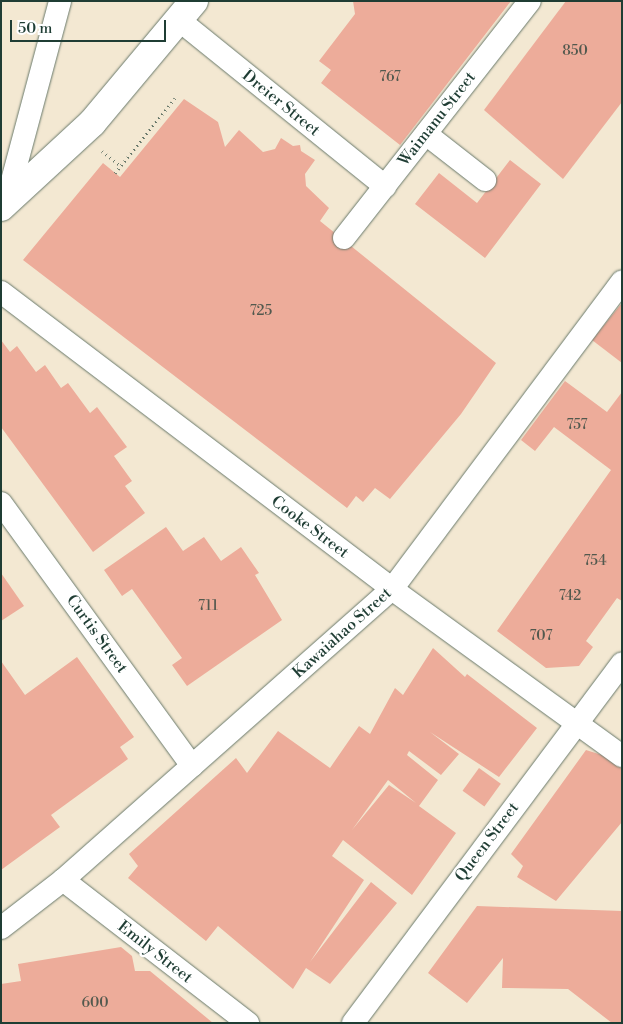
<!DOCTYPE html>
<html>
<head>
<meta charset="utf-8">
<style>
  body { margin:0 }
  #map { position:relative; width:623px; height:1024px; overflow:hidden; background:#f3e8d2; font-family:"Libre Bodoni",serif }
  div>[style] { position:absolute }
  .building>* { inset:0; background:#edac9a; transform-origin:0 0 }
  .path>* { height:3px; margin-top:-1.5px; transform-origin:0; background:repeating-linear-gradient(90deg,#69796b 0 1px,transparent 0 5px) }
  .roads { filter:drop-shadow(0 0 1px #69796b) drop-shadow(0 0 1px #69796b) }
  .minor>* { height:22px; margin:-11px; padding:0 11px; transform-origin:11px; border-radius:11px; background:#fff }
  .major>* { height:28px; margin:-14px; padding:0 14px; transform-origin:14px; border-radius:14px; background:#fff }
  span { translate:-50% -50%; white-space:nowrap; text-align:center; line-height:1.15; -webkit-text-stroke:5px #fff; paint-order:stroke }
  .number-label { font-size:14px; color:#52594e }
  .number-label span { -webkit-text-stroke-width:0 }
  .street-label { font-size:16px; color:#1f3d34 }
  .frame { position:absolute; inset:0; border:2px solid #1f3d34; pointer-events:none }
  .scale { position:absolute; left:10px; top:20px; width:156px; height:22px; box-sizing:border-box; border:2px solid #1f3d34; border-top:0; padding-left:6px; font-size:15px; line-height:18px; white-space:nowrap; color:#1f3d34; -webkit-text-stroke:4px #fff; paint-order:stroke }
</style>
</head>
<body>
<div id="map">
  <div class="building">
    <i style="clip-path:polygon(353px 1px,511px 1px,400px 145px,321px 83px,331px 70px,319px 61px,355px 14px)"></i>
    <i style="clip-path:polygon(566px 1px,622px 1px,622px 102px,563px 179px,484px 110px)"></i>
    <i style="clip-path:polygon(184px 99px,218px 122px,225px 147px,239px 130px,263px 152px,275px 149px,281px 138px,293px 146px,300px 145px,301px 151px,315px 160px,305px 174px,306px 186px,329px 208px,320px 221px,496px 363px,461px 414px,390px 499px,375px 488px,363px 502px,356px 496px,347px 508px,23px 260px,103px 163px,120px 177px)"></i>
    <i style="clip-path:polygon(510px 160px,541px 184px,485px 258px,415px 204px,439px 173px,477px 203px)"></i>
    <i style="clip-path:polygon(622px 303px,622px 363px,592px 340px)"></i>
    <i style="clip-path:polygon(1px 340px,10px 352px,17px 346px,36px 372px,45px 365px,61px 388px,68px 383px,90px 413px,97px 407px,127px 447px,114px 456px,132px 481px,125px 486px,145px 513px,93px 552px,1px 427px)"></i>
    <i style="clip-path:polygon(565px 381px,607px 412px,622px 392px,622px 601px,617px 598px,586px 641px,593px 647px,579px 666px,546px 668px,497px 631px,611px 470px,554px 427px,535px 451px,521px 440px)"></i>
    <i style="clip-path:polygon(166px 527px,183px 551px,204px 537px,221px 561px,241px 547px,259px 573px,255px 575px,282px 620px,187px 686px,172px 665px,182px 658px,163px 632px,132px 589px,122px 596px,104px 570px)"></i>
    <i style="clip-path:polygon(1px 573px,24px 606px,1px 621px)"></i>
    <i style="clip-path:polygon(evenodd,433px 648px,465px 677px,467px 674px,537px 728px,499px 777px,430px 732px,459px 754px,441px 775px,409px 751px,407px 755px,438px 780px,419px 806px,456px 833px,412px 895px,343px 840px,332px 856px,364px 880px,310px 962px,371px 882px,397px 903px,330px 984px,306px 968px,293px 989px,218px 926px,206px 941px,128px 878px,138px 866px,129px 854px,236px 758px,247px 773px,278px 731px,330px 768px,359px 726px,370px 734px,395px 688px,403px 695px,433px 648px,388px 780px,416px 803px,389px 785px,352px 830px,388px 780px)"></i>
    <i style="clip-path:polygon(77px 657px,134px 737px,120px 747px,128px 759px,51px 815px,60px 827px,1px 870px,1px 661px,25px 695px)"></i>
    <i style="clip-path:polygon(586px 750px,608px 757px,622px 768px,622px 822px,556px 901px,517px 877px,523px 866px,511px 854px)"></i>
    <i style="left:479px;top:768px;width:27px;height:28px;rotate:36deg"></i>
    <i style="clip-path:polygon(477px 906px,622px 911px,622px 1023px,612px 1023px,568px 989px,502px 988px,503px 958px,467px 1003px,428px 973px)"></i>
    <i style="clip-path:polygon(121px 947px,132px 956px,135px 971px,150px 971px,213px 1023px,1px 1023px,1px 984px,21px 981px,18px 964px)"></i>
  </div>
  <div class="path">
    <i style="left:102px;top:151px;width:24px;rotate:38deg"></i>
    <i style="left:115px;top:173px;width:96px;rotate:-51.3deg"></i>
  </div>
  <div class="roads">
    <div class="minor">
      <i style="left:179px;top:20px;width:265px;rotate:38.9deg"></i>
      <i style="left:426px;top:134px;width:75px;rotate:37.9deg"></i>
      <i style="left:6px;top:203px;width:209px;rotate:-75deg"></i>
      <i style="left:344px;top:238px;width:301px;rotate:-51.9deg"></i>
      <i style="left:1px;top:292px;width:491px;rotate:37.2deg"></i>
      <i style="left:392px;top:589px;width:284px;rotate:36deg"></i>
      <i style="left:1px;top:503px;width:325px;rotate:54deg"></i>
      <i style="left:63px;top:880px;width:234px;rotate:37.7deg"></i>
      <i style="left:1px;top:928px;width:78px;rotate:-37.7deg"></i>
      <i style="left:63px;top:880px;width:439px;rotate:-41.5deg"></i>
      <i style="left:392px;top:589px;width:384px;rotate:-53.2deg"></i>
      <i style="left:353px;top:1023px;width:449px;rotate:-53.2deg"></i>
    </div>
    <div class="major">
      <i style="left:1px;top:207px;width:124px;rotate:-42.7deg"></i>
      <i style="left:92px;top:123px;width:159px;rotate:-50.1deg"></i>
    </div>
  </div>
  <div class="number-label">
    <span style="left:575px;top:51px">850</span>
    <span style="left:390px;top:77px">767</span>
    <span style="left:261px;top:311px">725</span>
    <span style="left:577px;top:425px">757</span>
    <span style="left:595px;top:561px">754</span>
    <span style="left:570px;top:596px">742</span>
    <span style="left:208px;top:606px">711</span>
    <span style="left:541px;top:636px">707</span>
    <span style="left:95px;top:1003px">600</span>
  </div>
  <div class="street-label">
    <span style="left:281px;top:103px;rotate:39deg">Dreier Street</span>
    <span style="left:437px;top:119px;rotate:-52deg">Waimanu Street</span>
    <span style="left:310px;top:527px;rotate:37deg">Cooke Street</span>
    <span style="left:342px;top:633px;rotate:-42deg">Kawaiahao Street</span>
    <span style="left:97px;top:634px;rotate:54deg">Curtis Street</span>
    <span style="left:487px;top:842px;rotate:-53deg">Queen Street</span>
    <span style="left:155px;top:952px;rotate:38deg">Emily Street</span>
  </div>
  <div class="frame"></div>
  <div class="scale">50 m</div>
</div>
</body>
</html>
